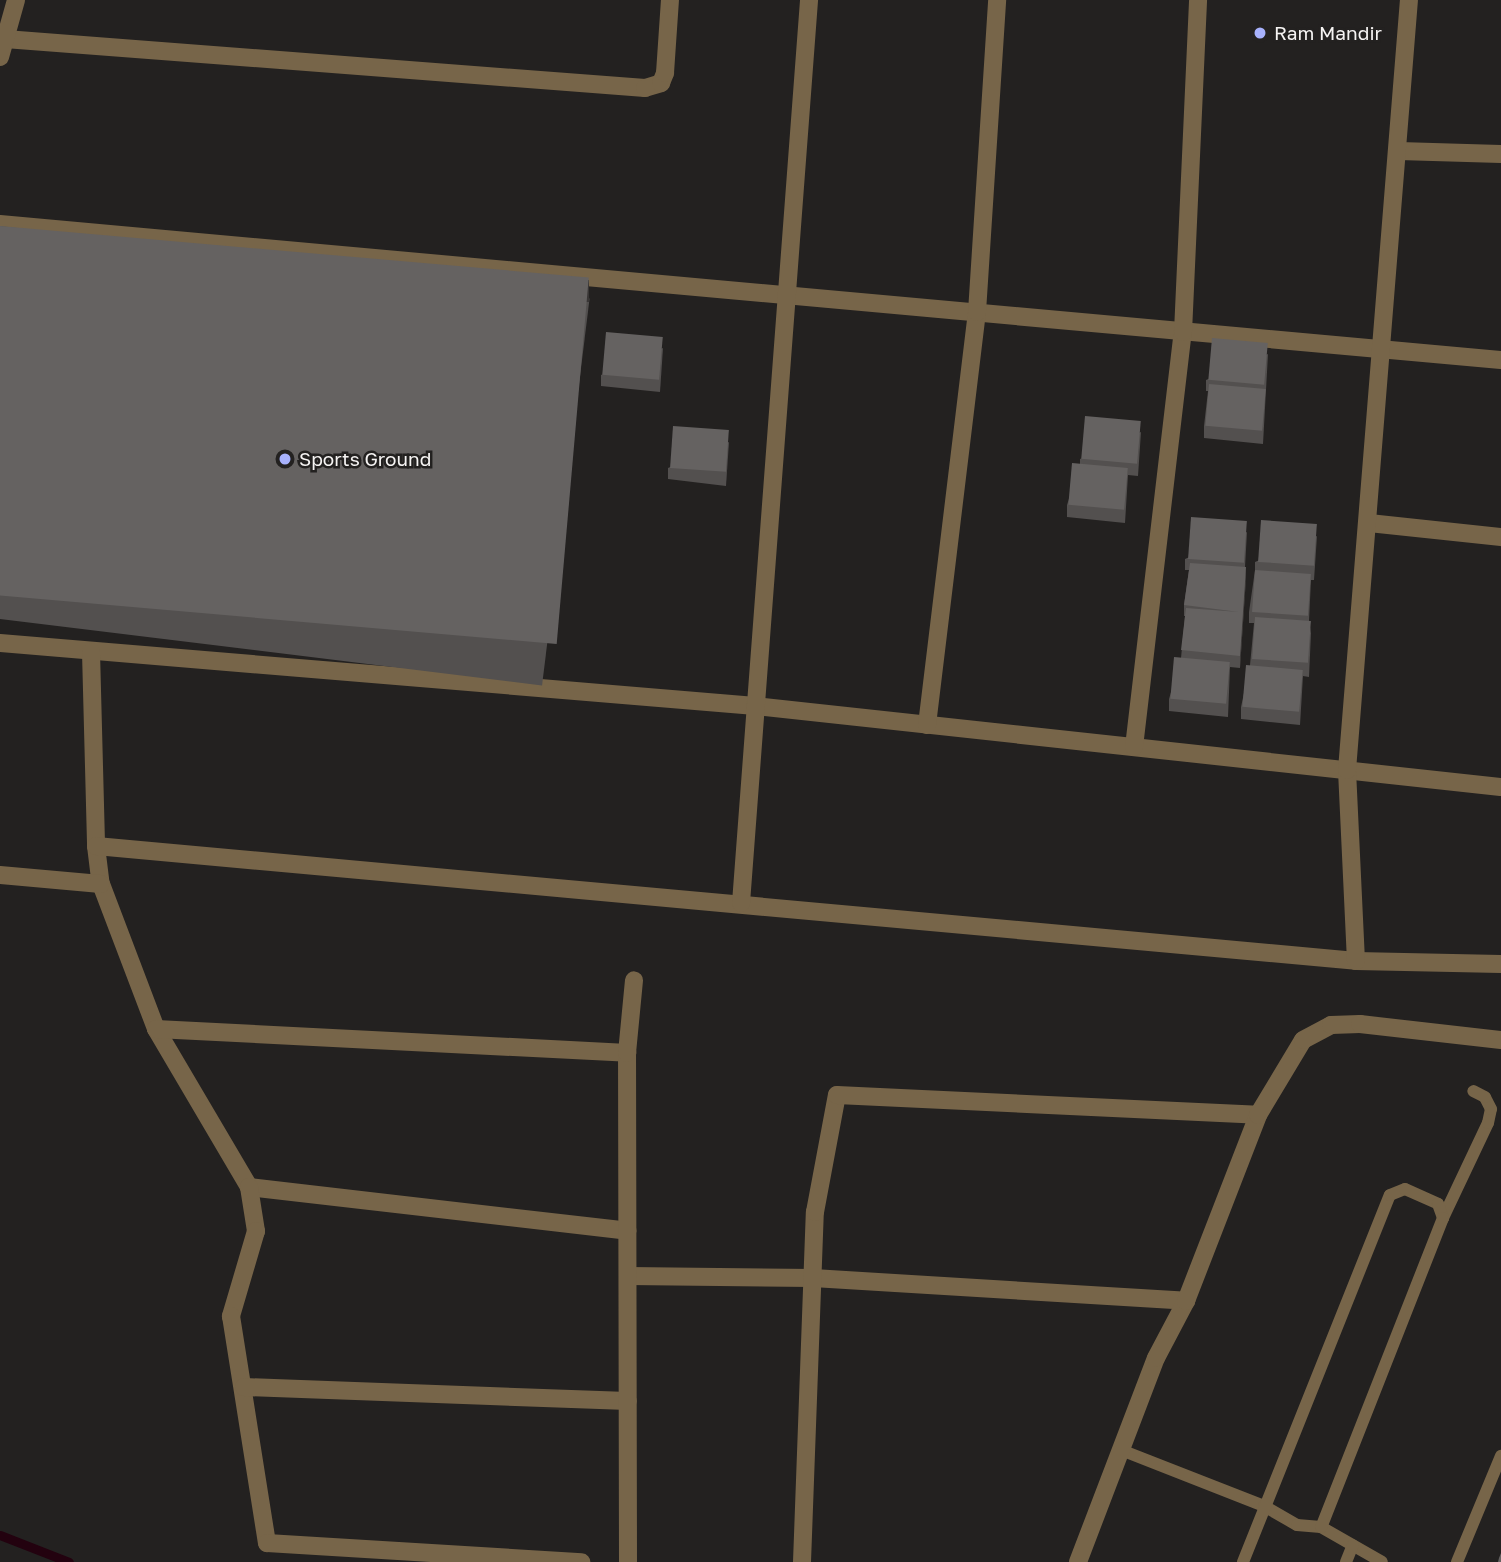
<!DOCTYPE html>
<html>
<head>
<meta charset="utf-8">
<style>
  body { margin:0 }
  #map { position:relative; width:1501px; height:1562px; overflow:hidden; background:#232120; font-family:"Golos Text",sans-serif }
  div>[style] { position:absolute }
  .stream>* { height:9px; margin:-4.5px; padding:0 4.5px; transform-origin:4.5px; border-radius:4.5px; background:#23020f }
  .lane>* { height:12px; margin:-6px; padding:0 6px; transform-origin:6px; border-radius:6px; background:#776549 }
  .street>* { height:18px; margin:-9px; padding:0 9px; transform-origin:9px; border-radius:9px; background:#776549 }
  .wall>* { inset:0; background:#53504f; transform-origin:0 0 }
  .shaded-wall>* { inset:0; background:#393635; transform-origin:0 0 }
  .building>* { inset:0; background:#656261; transform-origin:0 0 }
  .dots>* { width:19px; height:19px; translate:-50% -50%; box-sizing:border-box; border:4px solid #232120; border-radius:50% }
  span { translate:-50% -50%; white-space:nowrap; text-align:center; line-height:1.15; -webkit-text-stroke:5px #232120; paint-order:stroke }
  .poi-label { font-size:19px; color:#f6f4f3 }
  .left { translate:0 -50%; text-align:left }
</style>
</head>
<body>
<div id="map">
  <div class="stream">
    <i style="left:0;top:1535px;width:74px;rotate:21.4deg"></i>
  </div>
  <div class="lane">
    <i style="left:1443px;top:1218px;width:105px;rotate:-64.7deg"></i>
    <i style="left:1488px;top:1123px;width:14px;rotate:-78deg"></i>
    <i style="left:1491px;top:1109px;width:13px;rotate:-117deg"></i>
    <i style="left:1485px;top:1097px;width:13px;rotate:-153deg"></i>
    <i style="left:1121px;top:1450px;width:154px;rotate:21.4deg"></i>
    <i style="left:1264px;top:1506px;width:38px;rotate:30deg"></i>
    <i style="left:1297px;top:1525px;width:24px;rotate:5deg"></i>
    <i style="left:1321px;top:1527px;width:70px;rotate:29.8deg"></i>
    <i style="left:1243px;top:1562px;width:395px;rotate:-68.2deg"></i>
    <i style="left:1390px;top:1195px;width:16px;rotate:-22deg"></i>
    <i style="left:1405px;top:1189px;width:36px;rotate:24deg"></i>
    <i style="left:1438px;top:1204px;width:15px;rotate:70deg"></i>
    <i style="left:1443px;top:1218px;width:332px;rotate:111.5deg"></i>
    <i style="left:1346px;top:1562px;width:18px;rotate:-68deg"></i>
    <i style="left:1457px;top:1562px;width:115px;rotate:-67.5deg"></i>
  </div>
  <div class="street">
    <i style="left:5px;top:39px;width:642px;rotate:4.38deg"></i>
    <i style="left:645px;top:88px;width:17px;rotate:-17deg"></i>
    <i style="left:661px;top:83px;width:11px;rotate:-68deg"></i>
    <i style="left:665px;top:73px;width:73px;rotate:-86.1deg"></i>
    <i style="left:0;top:57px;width:59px;rotate:-74.3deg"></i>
    <i style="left:1399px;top:151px;width:102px;rotate:1.7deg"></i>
    <i style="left:0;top:224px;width:1507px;rotate:5.18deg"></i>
    <i style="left:1369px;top:523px;width:133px;rotate:6.1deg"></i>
    <i style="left:0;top:643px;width:758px;rotate:4.77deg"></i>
    <i style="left:755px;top:706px;width:750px;rotate:6.2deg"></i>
    <i style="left:91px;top:652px;width:194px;rotate:88.5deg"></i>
    <i style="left:96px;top:846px;width:38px;rotate:83deg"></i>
    <i style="left:101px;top:884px;width:155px;rotate:69.2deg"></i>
    <i style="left:156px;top:1029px;width:183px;rotate:59.5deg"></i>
    <i style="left:249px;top:1187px;width:381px;rotate:6.6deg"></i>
    <i style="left:927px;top:725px;width:416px;rotate:-83.1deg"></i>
    <i style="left:977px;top:312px;width:313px;rotate:-86.3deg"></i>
    <i style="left:1134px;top:747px;width:418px;rotate:-83.3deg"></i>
    <i style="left:1183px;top:332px;width:332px;rotate:-87.4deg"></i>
    <i style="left:96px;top:846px;width:1265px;rotate:5.21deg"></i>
    <i style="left:1356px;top:961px;width:145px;rotate:1.2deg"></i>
    <i style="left:0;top:875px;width:101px;rotate:5.1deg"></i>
    <i style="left:741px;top:903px;width:906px;rotate:-85.69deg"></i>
    <i style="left:1356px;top:961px;width:191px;rotate:-92.7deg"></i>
    <i style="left:1347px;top:770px;width:772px;rotate:-85.4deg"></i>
    <i style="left:156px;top:1029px;width:472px;rotate:2.9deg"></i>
    <i style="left:249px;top:1187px;width:45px;rotate:81deg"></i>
    <i style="left:256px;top:1231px;width:89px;rotate:106.4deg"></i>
    <i style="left:231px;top:1316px;width:230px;rotate:81deg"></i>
    <i style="left:267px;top:1543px;width:315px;rotate:3.5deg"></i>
    <i style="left:628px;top:1276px;width:185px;rotate:0.6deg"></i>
    <i style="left:813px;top:1278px;width:374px;rotate:3.5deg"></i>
    <i style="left:244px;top:1387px;width:384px;rotate:2.1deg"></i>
    <i style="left:628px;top:1562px;width:509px;rotate:-90.11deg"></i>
    <i style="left:627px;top:1053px;width:73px;rotate:-84.5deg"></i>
    <i style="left:802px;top:1562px;width:350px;rotate:-87.9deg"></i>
    <i style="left:815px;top:1212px;width:119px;rotate:-79.4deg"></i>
    <i style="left:837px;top:1095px;width:421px;rotate:2.7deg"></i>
    <i style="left:1078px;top:1562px;width:218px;rotate:-69.1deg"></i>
    <i style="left:1156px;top:1358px;width:64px;rotate:-62.2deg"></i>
    <i style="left:1186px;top:1301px;width:199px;rotate:-68.8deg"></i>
    <i style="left:1258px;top:1115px;width:87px;rotate:-59deg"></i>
    <i style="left:1303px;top:1040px;width:32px;rotate:-28deg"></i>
    <i style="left:1331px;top:1025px;width:29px;rotate:-2deg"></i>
    <i style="left:1360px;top:1024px;width:142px;rotate:6.5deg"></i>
  </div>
  <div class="wall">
    <i style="left:0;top:226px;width:594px;height:390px;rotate:7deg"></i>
    <i style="clip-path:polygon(663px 348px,660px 392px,601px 386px,601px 375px)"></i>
    <i style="clip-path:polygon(1268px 354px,1263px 444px,1204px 438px,1204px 426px,1208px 391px,1206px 391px,1206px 380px)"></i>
    <i style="clip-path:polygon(1141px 432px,1138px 476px,1128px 475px,1125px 523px,1067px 517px,1067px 505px,1080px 464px,1080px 459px)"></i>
    <i style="clip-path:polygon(729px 442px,726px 486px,668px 479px,668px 468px)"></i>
    <i style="clip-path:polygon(1247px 532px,1245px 567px,1246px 578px,1240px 668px,1230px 667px,1228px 717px,1169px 711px,1169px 699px,1181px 658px,1185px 616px,1184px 616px,1184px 605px,1189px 570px,1185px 570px,1185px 559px)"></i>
    <i style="clip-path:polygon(1317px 536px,1314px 580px,1311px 580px,1309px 621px,1311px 633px,1309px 677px,1303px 676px,1300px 725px,1241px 719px,1241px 707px,1250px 665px,1254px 623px,1249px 623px,1249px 612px,1255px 570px,1255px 562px)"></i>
  </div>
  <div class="shaded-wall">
    <i style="left:589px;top:280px;width:22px;height:374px;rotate:90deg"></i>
    <i style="clip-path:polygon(1246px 567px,1246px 578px,1240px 668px,1240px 656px)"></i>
  </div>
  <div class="building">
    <i style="left:0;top:226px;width:591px;height:368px;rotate:5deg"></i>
    <i style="left:606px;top:332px;width:57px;height:43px;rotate:5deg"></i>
    <i style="left:1212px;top:338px;width:56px;height:42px;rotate:5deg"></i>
    <i style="left:1209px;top:384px;width:57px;height:42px;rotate:5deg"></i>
    <i style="left:1085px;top:416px;width:56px;height:43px;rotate:5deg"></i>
    <i style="left:673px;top:426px;width:56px;height:42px;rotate:4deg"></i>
    <i style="left:1072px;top:463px;width:56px;height:42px;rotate:5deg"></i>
    <i style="left:1191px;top:517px;width:56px;height:42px;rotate:4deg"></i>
    <i style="left:1261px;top:520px;width:56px;height:42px;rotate:4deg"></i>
    <i style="clip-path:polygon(1190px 563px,1246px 567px,1240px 656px,1181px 650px,1186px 608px,1239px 612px,1184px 605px)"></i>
    <i style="left:1255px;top:570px;width:56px;height:42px;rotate:4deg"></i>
    <i style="left:1255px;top:617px;width:56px;height:42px;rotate:4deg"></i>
    <i style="left:1174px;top:657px;width:56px;height:42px;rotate:5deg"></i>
    <i style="left:1246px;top:665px;width:57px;height:42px;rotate:5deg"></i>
    <i style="clip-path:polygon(1501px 1553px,1501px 1562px,1498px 1562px,1499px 1558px)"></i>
  </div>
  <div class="dots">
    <i style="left:1260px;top:33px;background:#a7b1fc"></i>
    <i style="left:285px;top:459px;background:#a7b1fc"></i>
  </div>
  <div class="poi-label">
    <span class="left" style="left:1274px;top:33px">Ram Mandir</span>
    <span class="left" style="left:299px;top:459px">Sports Ground</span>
  </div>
</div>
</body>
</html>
